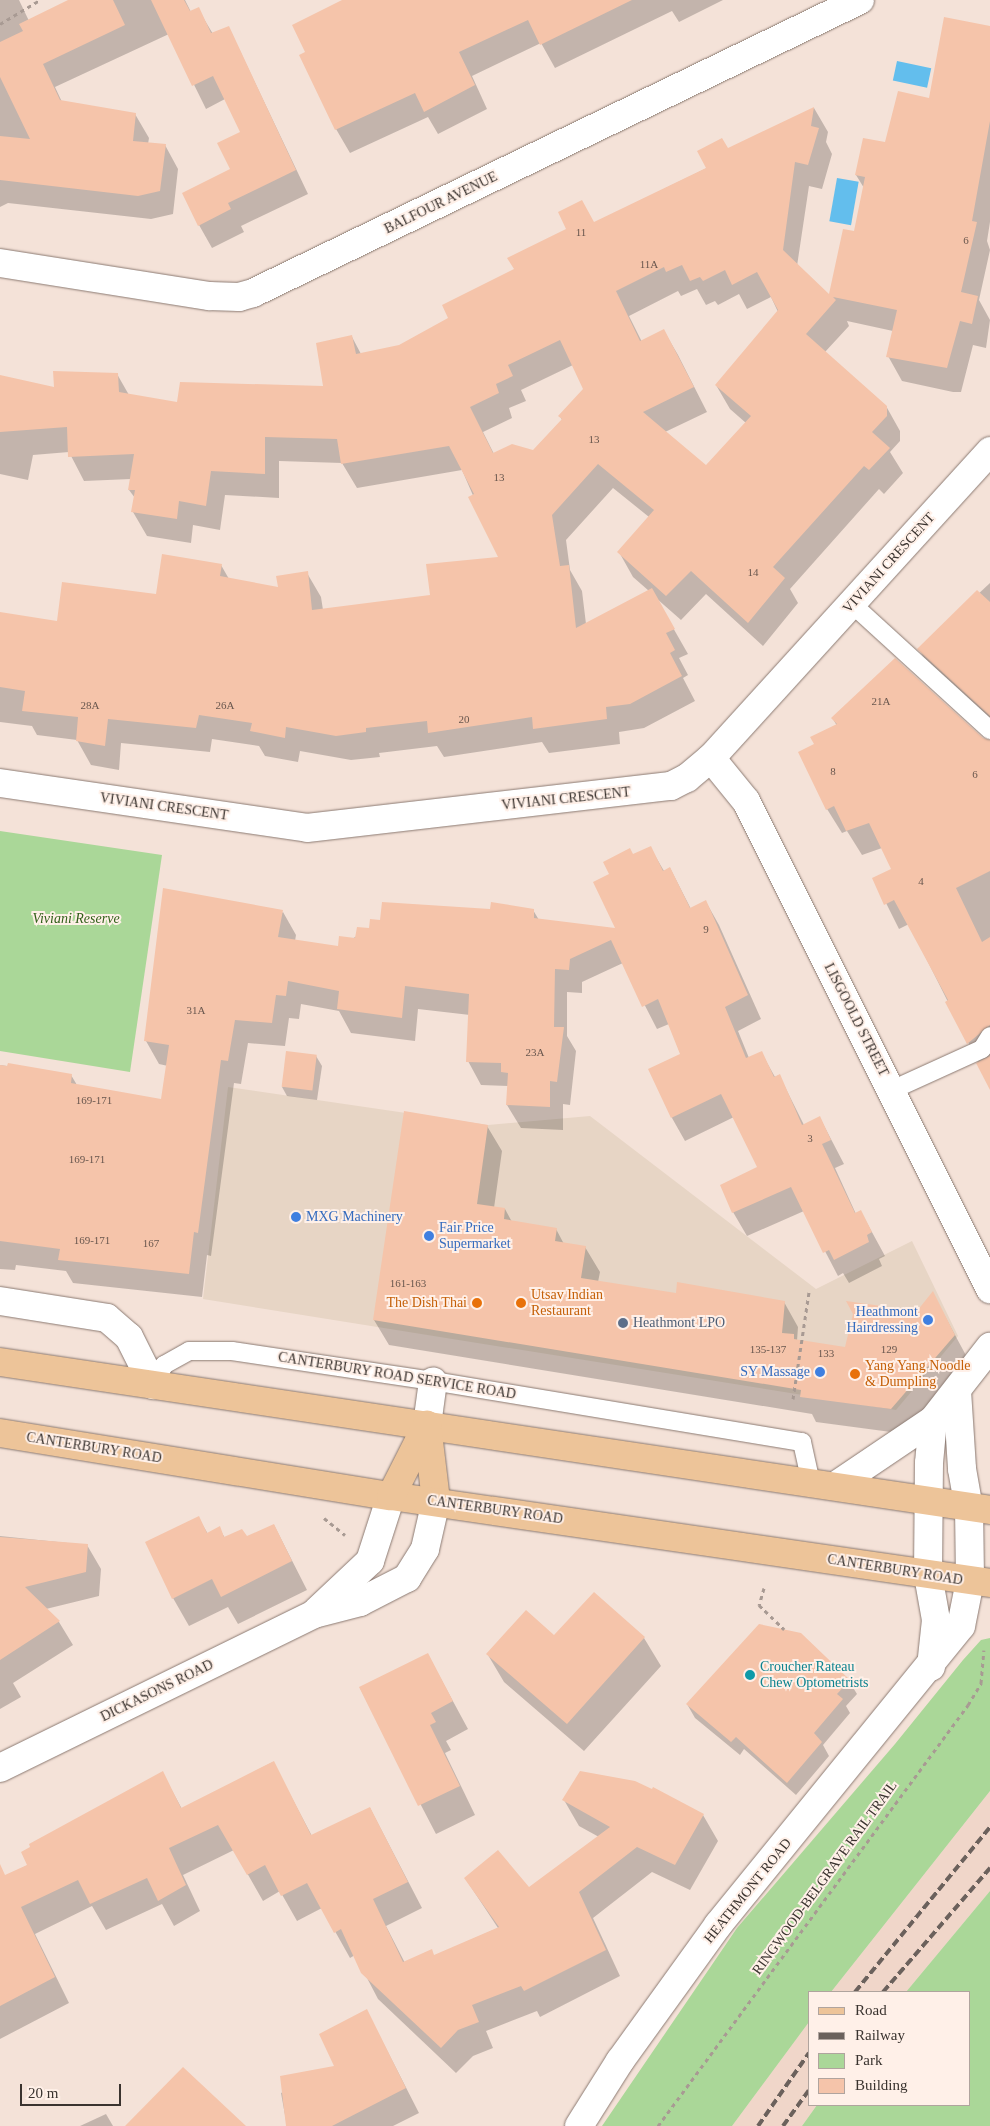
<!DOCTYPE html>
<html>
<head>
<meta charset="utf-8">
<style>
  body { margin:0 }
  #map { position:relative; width:990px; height:2126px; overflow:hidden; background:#f4e2d8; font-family:"Times New Roman",serif }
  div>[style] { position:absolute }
  .commercial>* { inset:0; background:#e7d5c5 }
  .built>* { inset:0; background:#f0d6c9 }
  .green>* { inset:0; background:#aad798 }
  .water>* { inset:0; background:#63beed; transform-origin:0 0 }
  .shadow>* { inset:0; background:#0003 }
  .building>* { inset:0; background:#f5c4aa; transform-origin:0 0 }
  .path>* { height:3px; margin-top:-1.5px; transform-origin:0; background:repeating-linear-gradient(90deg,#a89a93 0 4px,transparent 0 8px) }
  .roads { filter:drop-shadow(0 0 1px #8b7a72) drop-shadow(0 0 1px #8b7a72) }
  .service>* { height:18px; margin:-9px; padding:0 9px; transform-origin:9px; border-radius:9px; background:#fff }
  .minor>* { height:28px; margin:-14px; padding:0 14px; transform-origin:14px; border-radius:14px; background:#fff }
  .tertiary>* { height:28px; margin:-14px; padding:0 14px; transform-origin:14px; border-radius:14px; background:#fff }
  .primary>* { height:28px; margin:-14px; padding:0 14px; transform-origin:14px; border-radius:14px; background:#edc499 }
  .rail>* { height:4px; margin-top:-2px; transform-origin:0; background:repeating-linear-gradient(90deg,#6b615c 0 8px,transparent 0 12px) }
  .dots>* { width:14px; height:14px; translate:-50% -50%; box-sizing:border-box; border:2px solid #fff0e8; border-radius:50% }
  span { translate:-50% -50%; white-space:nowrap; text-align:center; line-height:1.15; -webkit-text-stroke:4px #fff0e8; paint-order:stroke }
  .number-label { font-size:11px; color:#69574e }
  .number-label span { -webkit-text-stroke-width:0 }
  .street-label { font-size:14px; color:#3a332f }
  .park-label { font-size:14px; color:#305e18; font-style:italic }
  .shop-label { font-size:14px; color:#366cbe }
  .left { translate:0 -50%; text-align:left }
  .right { translate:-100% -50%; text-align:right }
  .food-label { font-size:14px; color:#c56008 }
  .service-label { font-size:14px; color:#4e5e75 }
  .culture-label { font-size:14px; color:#0d838f }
  .legend { position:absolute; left:808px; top:1991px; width:162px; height:115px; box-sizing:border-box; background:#fff0e8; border:1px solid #b0a49e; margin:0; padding:6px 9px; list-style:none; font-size:15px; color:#3a332f }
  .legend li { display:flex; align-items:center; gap:10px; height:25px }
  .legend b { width:25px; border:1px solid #b0a49e }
  .scale { position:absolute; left:20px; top:2084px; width:101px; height:22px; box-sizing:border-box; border:2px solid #3a332f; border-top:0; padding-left:6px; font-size:15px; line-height:18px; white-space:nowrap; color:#3a332f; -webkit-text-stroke:4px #fff0e8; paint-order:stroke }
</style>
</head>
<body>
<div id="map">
  <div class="commercial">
    <i style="clip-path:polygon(228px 1087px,488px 1125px,590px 1116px,816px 1289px,912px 1241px,958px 1336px,896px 1410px,203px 1299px)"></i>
  </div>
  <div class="built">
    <i style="clip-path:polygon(990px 1791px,990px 1891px,906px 1992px,831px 1992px)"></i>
    <i style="clip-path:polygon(809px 2022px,809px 2105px,817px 2105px,802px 2126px,732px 2126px)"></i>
  </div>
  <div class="green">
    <i style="clip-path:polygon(0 831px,162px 855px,130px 1072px,0 1051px)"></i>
    <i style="clip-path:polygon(990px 1638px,990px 1791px,831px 1992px,809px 1992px,809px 2022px,732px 2126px,602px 2126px,737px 1928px,895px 1744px,963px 1660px,981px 1640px)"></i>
    <i style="clip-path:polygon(990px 1891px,990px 2126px,802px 2126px,817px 2105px,969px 2105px,969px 1992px,906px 1992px)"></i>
  </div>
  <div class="water">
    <i style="left:897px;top:61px;width:35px;height:20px;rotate:12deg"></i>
    <i style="left:837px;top:178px;width:22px;height:44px;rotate:10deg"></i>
  </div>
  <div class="shadow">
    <i style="clip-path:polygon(0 0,19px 0,29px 21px,71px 0,185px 0,191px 12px,198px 9px,213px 34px,229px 28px,308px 194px,241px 226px,244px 232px,212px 248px,199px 225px,232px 170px,242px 132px,225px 99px,206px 109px,169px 34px,55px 87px,62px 102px,135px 114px,149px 138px,148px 144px,165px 145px,178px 169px,173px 214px,151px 219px,8px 203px,0 207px)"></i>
    <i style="clip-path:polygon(345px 0,723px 0,679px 22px,672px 11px,555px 68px,541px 43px,472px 76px,487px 109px,438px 134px,428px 117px,350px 153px,336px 129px)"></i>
    <i style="clip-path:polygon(evenodd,990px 28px,990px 222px,987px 241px,990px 250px,979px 300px,990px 320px,986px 348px,973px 345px,961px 392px,953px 392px,902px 381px,888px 356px,893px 331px,847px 321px,849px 326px,825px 352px,886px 406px,900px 431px,900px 441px,890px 452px,903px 473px,884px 494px,879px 489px,790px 589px,798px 603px,763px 646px,706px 594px,681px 620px,656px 598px,688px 654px,679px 658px,688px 675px,683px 678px,695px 701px,644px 728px,619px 732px,620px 744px,549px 753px,542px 742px,444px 757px,437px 746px,379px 753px,380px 757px,351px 760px,300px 751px,298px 762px,265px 756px,259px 746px,212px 739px,210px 752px,121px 743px,119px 770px,91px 765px,77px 740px,37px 735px,32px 726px,0 722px,0 615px,58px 622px,157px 595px,221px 565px,229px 579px,279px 588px,307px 573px,321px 597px,323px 610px,431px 596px,500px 558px,462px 470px,357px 488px,342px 463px,279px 461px,279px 498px,225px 495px,220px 530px,193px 525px,191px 543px,147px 536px,133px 512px,135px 498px,129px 490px,131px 479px,84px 481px,69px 452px,33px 455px,28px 480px,0 474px,0 376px,55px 389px,117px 374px,129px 395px,178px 404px,325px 387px,352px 337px,361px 354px,399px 346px,450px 318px,516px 270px,594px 223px,707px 168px,728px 150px,814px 108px,828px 132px,826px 142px,832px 154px,822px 189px,809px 186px,797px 266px,829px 296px,855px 233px,864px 188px,856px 175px,930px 100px,990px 28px,697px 289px,706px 305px,715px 301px,718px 305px,739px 294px,747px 309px,771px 297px,778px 312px,716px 385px,730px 409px,746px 423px,706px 467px,665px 432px,707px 412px,678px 355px,664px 331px,642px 342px,629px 316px,678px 291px,681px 296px,697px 289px,990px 28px,573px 365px,584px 389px,560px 416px,562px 420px,533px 451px,494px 454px,483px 432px,512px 418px,509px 408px,526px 401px,521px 390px,573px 365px,990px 28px,613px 488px,649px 517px,619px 552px,633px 577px,649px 591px,586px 624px,582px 591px,570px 570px,566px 540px,613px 488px)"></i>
    <i style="clip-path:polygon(990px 583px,990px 726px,933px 674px,919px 649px)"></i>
    <i style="clip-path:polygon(833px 719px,990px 741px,990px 1086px,909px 924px,899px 929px,874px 879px,893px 870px,882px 848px,862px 855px,847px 831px,842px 833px,827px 809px,816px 745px,837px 726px)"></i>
    <i style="clip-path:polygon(650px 847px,664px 871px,670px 868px,691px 909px,706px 902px,719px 925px,761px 1019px,738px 1031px,749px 1058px,761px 1052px,775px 1077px,779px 1075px,804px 1125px,820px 1118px,844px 1164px,835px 1168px,856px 1214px,861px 1212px,885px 1256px,879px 1259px,882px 1266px,849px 1283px,843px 1273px,838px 1276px,804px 1211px,747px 1236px,733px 1212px,759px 1167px,734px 1117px,685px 1141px,672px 1118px,681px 1055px,669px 1024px,657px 1029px,623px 963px,582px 982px,582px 993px,567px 992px,567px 1036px,576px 1051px,570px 1105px,563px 1104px,563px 1130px,521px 1128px,507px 1105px,508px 1086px,481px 1085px,468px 1061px,470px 1015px,418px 1009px,415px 1041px,351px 1033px,339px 1011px,301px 1004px,299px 1019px,289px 1018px,285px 1046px,248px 1043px,241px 1084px,234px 1083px,211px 1256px,207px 1255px,202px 1297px,73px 1283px,66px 1271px,16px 1265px,15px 1270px,0 1269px,0 1065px,71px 1075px,77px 1085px,162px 1101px,168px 1066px,159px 1064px,146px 1041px,283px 912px,296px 935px,295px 941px,339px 947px,381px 921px,491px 910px,533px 910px,539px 920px,617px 929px,611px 875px,633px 856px)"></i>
    <i style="clip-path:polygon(316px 1056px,322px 1066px,317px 1100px,287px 1096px,282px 1087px)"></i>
    <i style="clip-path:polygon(487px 1126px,502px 1151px,494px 1208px,505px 1209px,512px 1222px,556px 1229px,564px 1244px,585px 1247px,600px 1272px,598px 1282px,677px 1294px,784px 1302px,798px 1327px,797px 1341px,846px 1348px,918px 1312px,933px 1294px,969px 1361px,906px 1434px,816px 1422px,812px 1414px,389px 1345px,374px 1320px)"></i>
    <i style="clip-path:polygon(198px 1517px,208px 1534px,219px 1528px,225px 1538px,246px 1538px,274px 1525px,307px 1590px,238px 1624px,228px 1607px,189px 1626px,173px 1598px)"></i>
    <i style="clip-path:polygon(0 1536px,87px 1545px,101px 1569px,99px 1596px,46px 1609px,59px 1622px,73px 1645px,13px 1683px,21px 1697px,0 1709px)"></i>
    <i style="clip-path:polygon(594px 1594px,644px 1638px,661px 1666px,584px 1751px,504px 1682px,488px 1655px,554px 1637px)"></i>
    <i style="clip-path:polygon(428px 1655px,468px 1729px,446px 1741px,451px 1750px,445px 1753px,475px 1815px,436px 1834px,360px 1688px)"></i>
    <i style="clip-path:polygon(849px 1681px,857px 1694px,846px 1706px,850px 1713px,823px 1745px,829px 1756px,796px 1795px,744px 1749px,740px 1755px,695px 1718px,687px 1704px)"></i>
    <i style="clip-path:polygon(273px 1762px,312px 1836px,370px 1808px,422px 1908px,386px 1926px,405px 1963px,434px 1956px,498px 1928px,465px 1878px,528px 1889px,599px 1837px,579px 1826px,564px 1800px,654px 1789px,703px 1815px,718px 1841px,690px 1890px,652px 1872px,593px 1918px,620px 1976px,540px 2017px,537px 2011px,486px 2031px,493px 2048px,473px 2056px,456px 2073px,378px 1999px,355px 1955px,350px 1958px,322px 1908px,297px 1921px,280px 1891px,263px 1901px,234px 1850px,183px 1875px,200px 1911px,174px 1926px,162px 1904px,106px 1930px,92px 1906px,35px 1934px,69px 2003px,0 2039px,0 1879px,28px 1865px,162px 1772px,182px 1809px)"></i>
    <i style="clip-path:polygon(367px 2011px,419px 2113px,393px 2126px,287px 2126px,281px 2093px,336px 2067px)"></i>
    <i style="clip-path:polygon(106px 2114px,113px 2126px,80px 2126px)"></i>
  </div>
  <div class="building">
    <i style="clip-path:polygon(68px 0,113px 0,125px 25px,43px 64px,60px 100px,136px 113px,133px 141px,166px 144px,160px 191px,138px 196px,0 180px,0 136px,30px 139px,0 77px,0 42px,23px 31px,19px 24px)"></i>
    <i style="clip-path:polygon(151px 0,184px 0,190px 11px,199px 7px,211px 33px,229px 26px,296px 170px,228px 203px,231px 209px,198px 226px,182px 193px,230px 169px,217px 143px,240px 132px,213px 76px,192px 86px)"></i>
    <i style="clip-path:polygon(342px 0,632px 0,540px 45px,528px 20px,459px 52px,475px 85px,424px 112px,415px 93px,335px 130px,299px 55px,305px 52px,292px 25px)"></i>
    <i style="clip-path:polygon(evenodd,944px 17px,990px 26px,990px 121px,972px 221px,977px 222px,961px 292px,978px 296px,972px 324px,960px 321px,947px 368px,886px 357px,897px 310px,833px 297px,836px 300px,806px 334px,887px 406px,887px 416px,872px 432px,890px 448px,869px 470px,864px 466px,773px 567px,785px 578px,748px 623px,691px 571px,666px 596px,617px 552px,654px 510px,598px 464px,552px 515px,560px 566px,569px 565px,576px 628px,652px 588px,675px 629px,666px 633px,675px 650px,670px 653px,682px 676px,630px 704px,606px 707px,607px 719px,533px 729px,532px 717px,428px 733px,427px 721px,366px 728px,366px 732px,336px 736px,286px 727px,285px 738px,250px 731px,252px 723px,199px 715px,196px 728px,108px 719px,105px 746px,76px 741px,78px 717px,22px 711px,25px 691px,0 687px,0 612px,57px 621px,62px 582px,156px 594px,162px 554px,222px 564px,220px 576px,278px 587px,276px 576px,308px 571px,312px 610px,430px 595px,426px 564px,498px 557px,468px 497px,474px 494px,449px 446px,341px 464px,337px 439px,265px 437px,265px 474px,211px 471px,206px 506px,179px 501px,177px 519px,131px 512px,135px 490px,128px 490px,134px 454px,68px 457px,67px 427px,0 432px,0 375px,54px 387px,53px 371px,118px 373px,119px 392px,177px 402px,180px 382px,323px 386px,316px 343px,352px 335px,356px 354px,399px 345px,448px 318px,442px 305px,514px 269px,507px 258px,566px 229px,558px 212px,582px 200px,594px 222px,706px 168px,697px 151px,722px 138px,728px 148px,814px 107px,811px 126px,819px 128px,808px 165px,795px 162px,783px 250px,829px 294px,843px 229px,854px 231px,865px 177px,855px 175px,863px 138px,885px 142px,898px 91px,929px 98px,944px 17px,682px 265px,690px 281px,700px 277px,703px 281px,725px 270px,732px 285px,757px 272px,778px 310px,715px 385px,751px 416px,706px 465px,643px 412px,694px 387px,664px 329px,640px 341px,616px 291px,664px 267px,666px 272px,682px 265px,944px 17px,560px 340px,583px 389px,558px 416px,562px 419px,533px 450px,512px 444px,493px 453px,470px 407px,499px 393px,496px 384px,513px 376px,508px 365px,560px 340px)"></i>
    <i style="clip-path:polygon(977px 590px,990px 602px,990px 716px,917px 649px)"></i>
    <i style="clip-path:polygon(895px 658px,983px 738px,990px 740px,990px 871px,956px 888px,982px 942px,990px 937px,990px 1025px,967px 1044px,945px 1002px,948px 1000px,894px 900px,884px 905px,872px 878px,891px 869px,869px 823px,846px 831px,834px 806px,826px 810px,798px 752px,814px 744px,810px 737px,837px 724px,831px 718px)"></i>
    <i style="clip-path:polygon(651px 846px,663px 871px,670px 867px,690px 908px,706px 900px,748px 995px,725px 1007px,746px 1058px,762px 1051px,774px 1077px,780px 1074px,802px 1125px,820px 1116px,831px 1140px,822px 1144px,855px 1213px,861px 1210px,872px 1232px,867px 1235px,869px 1242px,834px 1260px,829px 1250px,823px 1253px,791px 1187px,732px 1213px,720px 1185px,757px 1167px,721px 1094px,671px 1118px,648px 1069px,680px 1054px,658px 999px,642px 1007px,611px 940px,570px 959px,569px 970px,555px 969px,554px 1027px,564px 1027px,557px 1082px,550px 1081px,550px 1107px,506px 1105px,508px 1073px,501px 1072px,501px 1063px,466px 1062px,469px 994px,405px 986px,402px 1018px,337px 1009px,339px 991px,288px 981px,286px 996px,276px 995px,272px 1023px,235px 1020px,228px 1061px,221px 1060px,198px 1233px,194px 1232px,189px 1274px,58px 1260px,60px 1249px,0 1241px,0 1065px,7px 1066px,8px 1063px,72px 1074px,71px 1083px,161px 1099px,169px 1045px,144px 1041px,163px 888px,283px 910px,278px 937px,338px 946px,339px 936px,355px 938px,357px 927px,369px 928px,370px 919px,380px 920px,382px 902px,490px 909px,491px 902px,534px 909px,534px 918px,615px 928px,593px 882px,609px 874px,603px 862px,630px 848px,633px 854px)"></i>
    <i style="left:286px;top:1051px;width:31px;height:36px;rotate:7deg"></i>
    <i style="clip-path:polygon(990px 1056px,990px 1090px,976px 1063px)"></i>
    <i style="clip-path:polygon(404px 1111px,488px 1125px,477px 1204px,505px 1208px,504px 1219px,557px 1228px,555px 1241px,586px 1246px,581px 1278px,676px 1293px,677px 1282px,785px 1301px,782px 1333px,794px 1334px,794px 1339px,845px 1347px,853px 1314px,846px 1301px,917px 1311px,933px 1291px,955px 1335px,891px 1409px,800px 1397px,801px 1390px,373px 1320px)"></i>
    <i style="clip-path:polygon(199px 1516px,207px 1533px,220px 1526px,224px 1537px,242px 1529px,247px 1536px,274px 1524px,292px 1561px,221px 1597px,212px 1579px,172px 1599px,145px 1542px)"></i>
    <i style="clip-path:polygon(0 1537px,88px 1544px,86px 1572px,25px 1587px,60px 1621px,0 1660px)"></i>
    <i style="clip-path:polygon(594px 1592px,645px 1637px,567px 1724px,486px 1654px,526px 1610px,554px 1635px)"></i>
    <i style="clip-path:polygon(759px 1624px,801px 1633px,850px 1680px,837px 1694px,843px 1699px,814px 1733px,822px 1742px,787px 1783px,736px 1737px,731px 1742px,686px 1704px)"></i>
    <i style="clip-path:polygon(428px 1653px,453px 1701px,431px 1713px,436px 1722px,430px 1725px,460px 1786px,418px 1806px,359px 1687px)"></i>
    <i style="clip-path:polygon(274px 1761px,311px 1835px,370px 1807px,408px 1882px,373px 1899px,403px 1962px,432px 1949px,434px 1955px,499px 1927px,464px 1878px,498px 1850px,529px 1887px,610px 1827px,562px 1800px,580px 1771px,635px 1781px,652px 1789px,653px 1787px,704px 1814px,675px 1865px,637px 1847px,579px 1892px,606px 1950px,524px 1991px,521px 1986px,472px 2005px,479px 2022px,458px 2030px,441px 2048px,361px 1973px,341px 1929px,334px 1933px,307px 1883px,281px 1896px,265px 1865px,247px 1875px,218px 1825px,169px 1848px,186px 1885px,158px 1901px,147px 1878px,90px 1904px,78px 1880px,21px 1907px,55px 1977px,0 2006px,0 1864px,5px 1875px,27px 1865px,21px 1852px,30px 1847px,29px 1844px,163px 1771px,181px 1808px)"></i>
    <i style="clip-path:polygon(367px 2009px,406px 2088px,332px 2126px,286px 2126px,280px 2076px,334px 2066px,319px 2034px)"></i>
    <i style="clip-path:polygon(183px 2067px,246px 2126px,125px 2126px)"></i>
  </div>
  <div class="path">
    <i style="left:0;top:24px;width:47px;rotate:-31deg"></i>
    <i style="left:793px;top:1399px;width:108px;rotate:-81.5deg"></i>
    <i style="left:324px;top:1518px;width:27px;rotate:39deg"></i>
    <i style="left:764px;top:1588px;width:18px;rotate:106deg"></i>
    <i style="left:759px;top:1605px;width:35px;rotate:44deg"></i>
    <i style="left:658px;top:2126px;width:523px;rotate:-53.63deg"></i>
    <i style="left:968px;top:1705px;width:26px;rotate:-59deg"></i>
    <i style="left:981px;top:1683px;width:33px;rotate:-85deg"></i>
  </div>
  <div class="roads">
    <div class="service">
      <i style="left:852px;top:604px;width:187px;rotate:42.4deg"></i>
      <i style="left:892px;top:1090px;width:99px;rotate:-24.5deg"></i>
      <i style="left:982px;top:1049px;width:15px;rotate:-58deg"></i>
      <i style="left:153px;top:1385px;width:23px;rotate:-61deg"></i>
      <i style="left:164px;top:1365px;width:29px;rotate:-29deg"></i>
      <i style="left:189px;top:1351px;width:43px"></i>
      <i style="left:232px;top:1351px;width:203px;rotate:8.5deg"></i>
      <i style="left:433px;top:1381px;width:374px;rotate:9.4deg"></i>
      <i style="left:802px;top:1442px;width:42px;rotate:77.6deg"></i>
    </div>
    <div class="minor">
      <i style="left:0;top:263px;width:212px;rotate:9deg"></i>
      <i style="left:209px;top:296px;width:30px;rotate:2deg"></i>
      <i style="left:239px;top:297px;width:15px;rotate:-16deg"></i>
      <i style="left:253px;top:293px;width:674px;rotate:-25.77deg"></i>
      <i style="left:711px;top:758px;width:55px;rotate:50.9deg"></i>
      <i style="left:746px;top:801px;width:546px;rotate:63.43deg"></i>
      <i style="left:0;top:783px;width:310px;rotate:8.3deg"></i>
      <i style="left:307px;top:828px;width:366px;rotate:-6.6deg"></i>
      <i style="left:671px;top:786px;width:18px;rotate:-27deg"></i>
      <i style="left:687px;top:778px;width:31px;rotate:-40deg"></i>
      <i style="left:711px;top:758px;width:415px;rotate:-47.7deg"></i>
      <i style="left:0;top:1301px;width:108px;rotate:9deg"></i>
      <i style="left:107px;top:1318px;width:29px;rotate:41deg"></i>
      <i style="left:129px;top:1337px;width:54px;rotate:63.4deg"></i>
      <i style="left:427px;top:1425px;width:44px;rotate:-82.2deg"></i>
      <i style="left:928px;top:1575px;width:46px;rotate:79.9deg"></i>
      <i style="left:936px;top:1620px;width:47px;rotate:96.1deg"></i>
      <i style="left:317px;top:1611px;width:73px;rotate:-43.3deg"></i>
      <i style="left:370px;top:1561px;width:68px;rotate:-72.1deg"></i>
      <i style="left:0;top:1768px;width:350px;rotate:-26.1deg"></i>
      <i style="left:314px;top:1614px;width:48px;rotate:-14.6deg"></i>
      <i style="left:360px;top:1602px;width:53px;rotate:-27.1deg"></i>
      <i style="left:407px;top:1578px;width:34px;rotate:-58deg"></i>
      <i style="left:425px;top:1549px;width:49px;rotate:-77.1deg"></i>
      <i style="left:579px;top:2126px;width:77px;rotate:-57.8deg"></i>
      <i style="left:620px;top:2061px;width:168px;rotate:-54.2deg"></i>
      <i style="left:718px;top:1925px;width:385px;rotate:-50.9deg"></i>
      <i style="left:961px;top:1626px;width:46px;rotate:-78.7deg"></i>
    </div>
    <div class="tertiary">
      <i style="left:957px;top:1391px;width:78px;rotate:86.3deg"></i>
      <i style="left:962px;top:1469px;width:39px;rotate:80deg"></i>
      <i style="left:969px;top:1507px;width:74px;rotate:89.2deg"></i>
      <i style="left:835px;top:1486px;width:118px;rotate:-34deg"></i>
      <i style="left:928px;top:1575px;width:112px;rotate:-89.5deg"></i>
      <i style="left:929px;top:1463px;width:43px;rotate:-84.7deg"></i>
      <i style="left:933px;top:1420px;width:93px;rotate:-52deg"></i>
    </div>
    <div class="primary">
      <i style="left:0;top:1362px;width:1001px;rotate:8.5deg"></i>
      <i style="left:427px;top:1425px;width:77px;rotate:83.2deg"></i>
      <i style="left:0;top:1433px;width:396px;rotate:9.2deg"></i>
      <i style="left:391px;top:1496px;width:605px;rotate:8.26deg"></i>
      <i style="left:391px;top:1496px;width:80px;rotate:-63.1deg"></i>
    </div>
  </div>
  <div class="rail">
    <i style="left:855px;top:1992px;width:213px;rotate:-50.7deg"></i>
    <i style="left:883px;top:1992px;width:164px;rotate:-49.2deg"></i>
    <i style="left:758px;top:2126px;width:89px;rotate:-55.1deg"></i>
    <i style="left:783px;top:2126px;width:44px;rotate:-54.2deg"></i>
  </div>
  <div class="dots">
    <i style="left:296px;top:1217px;background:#3f7fe0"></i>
    <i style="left:429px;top:1236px;background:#3f7fe0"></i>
    <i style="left:477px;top:1303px;background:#e8710a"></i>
    <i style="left:521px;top:1303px;background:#e8710a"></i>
    <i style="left:928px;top:1320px;background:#3f7fe0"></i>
    <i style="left:623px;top:1323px;background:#5c6f8a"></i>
    <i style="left:820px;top:1372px;background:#3f7fe0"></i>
    <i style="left:855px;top:1374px;background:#e8710a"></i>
    <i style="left:750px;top:1675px;background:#0f9aa8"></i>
  </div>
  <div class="number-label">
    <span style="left:581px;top:232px">11</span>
    <span style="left:966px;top:240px">6</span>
    <span style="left:649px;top:264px">11A</span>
    <span style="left:594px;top:439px">13</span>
    <span style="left:499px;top:477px">13</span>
    <span style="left:753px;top:572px">14</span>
    <span style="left:881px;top:701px">21A</span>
    <span style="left:90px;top:705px">28A</span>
    <span style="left:225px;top:705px">26A</span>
    <span style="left:464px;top:719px">20</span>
    <span style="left:833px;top:771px">8</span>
    <span style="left:975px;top:774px">6</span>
    <span style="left:921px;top:881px">4</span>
    <span style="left:706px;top:929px">9</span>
    <span style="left:196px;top:1010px">31A</span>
    <span style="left:535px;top:1052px">23A</span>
    <span style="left:94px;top:1100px">169-171</span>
    <span style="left:810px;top:1138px">3</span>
    <span style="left:87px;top:1159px">169-171</span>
    <span style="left:92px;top:1240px">169-171</span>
    <span style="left:151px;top:1243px">167</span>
    <span style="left:408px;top:1283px">161-163</span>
    <span style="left:768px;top:1349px">135-137</span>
    <span style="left:889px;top:1349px">129</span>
    <span style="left:826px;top:1353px">133</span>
  </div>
  <div class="street-label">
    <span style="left:441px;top:203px;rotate:-26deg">BALFOUR AVENUE</span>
    <span style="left:889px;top:563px;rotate:-48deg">VIVIANI CRESCENT</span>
    <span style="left:566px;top:799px;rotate:-6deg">VIVIANI CRESCENT</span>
    <span style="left:164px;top:807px;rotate:8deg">VIVIANI CRESCENT</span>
    <span style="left:856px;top:1020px;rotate:63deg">LISGOOLD STREET</span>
    <span style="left:397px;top:1376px;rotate:9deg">CANTERBURY ROAD SERVICE ROAD</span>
    <span style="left:94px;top:1448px;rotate:9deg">CANTERBURY ROAD</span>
    <span style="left:495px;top:1510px;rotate:8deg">CANTERBURY ROAD</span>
    <span style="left:895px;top:1570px;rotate:9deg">CANTERBURY ROAD</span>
    <span style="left:157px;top:1691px;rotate:-26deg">DICKASONS ROAD</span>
    <span style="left:825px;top:1878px;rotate:-54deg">RINGWOOD-BELGRAVE RAIL TRAIL</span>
    <span style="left:748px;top:1891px;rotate:-51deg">HEATHMONT ROAD</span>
  </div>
  <div class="park-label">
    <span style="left:76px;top:919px">Viviani Reserve</span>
  </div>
  <div class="shop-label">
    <span class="left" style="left:306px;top:1217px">MXG Machinery</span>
    <span class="left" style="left:439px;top:1236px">Fair Price<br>Supermarket</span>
    <span class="right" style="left:918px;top:1320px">Heathmont<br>Hairdressing</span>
    <span class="right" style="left:810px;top:1372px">SY Massage</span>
  </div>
  <div class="food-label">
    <span class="left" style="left:531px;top:1303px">Utsav Indian<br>Restaurant</span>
    <span class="right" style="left:467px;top:1303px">The Dish Thai</span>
    <span class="left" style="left:865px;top:1374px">Yang Yang Noodle<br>&amp; Dumpling</span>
  </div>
  <div class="service-label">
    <span class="left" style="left:633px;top:1323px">Heathmont LPO</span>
  </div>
  <div class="culture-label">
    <span class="left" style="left:760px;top:1675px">Croucher Rateau<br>Chew Optometrists</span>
  </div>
  <ul class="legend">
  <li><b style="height:6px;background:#edc499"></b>Road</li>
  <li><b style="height:6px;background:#6b615c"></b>Railway</li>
  <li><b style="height:14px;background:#aad798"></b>Park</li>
  <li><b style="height:14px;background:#f5c4aa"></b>Building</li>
  </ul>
  <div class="scale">20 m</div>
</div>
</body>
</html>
